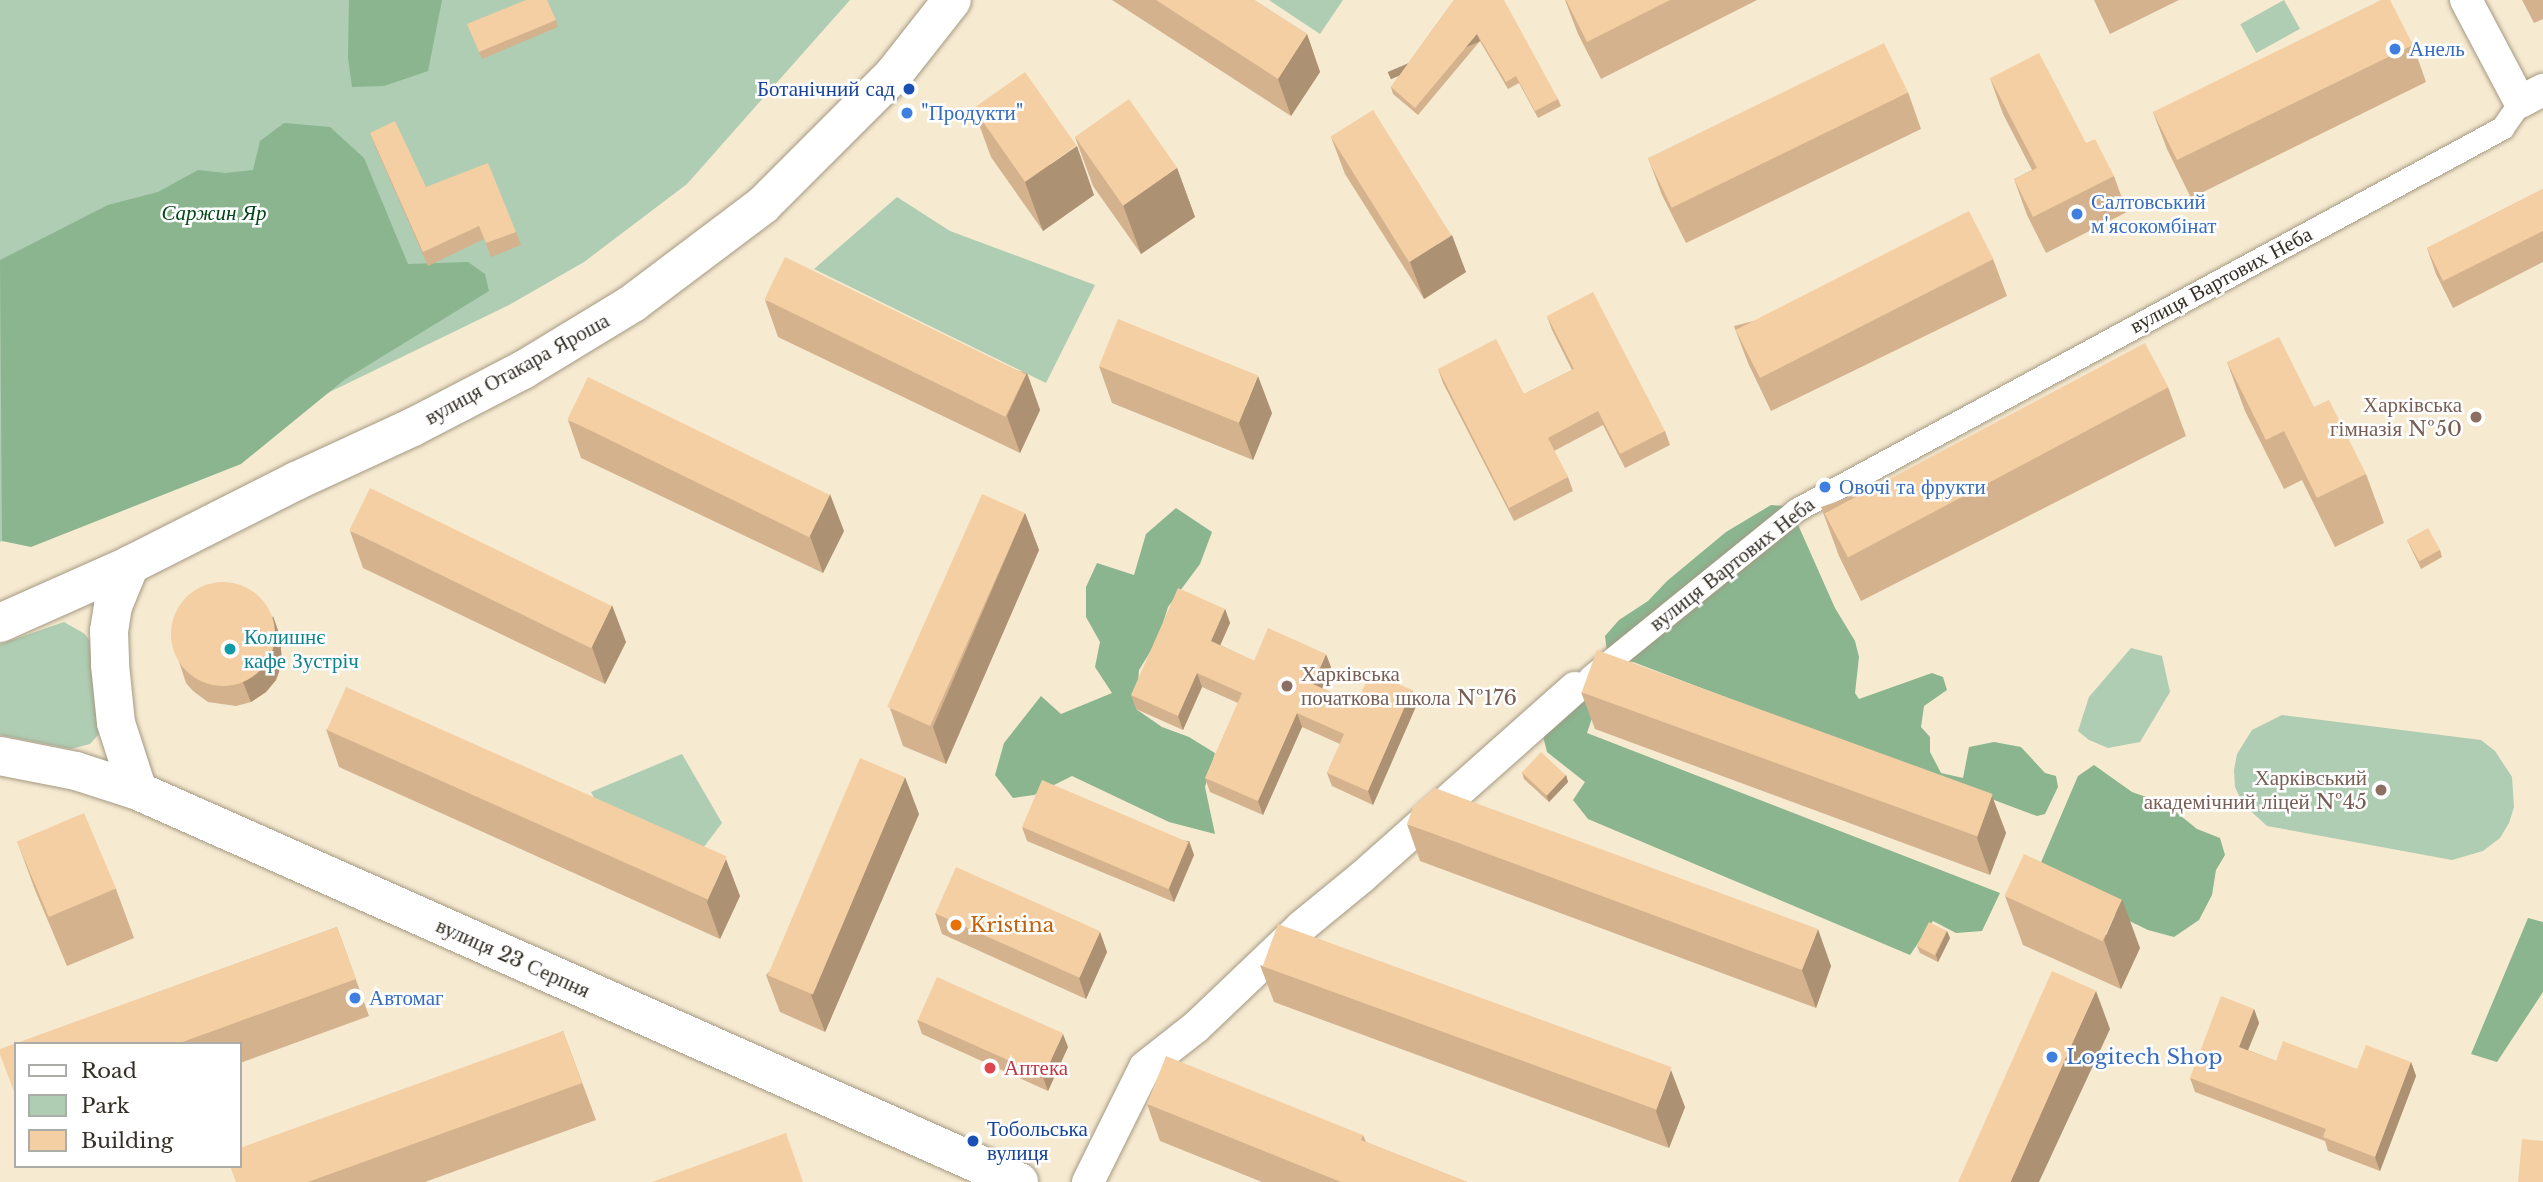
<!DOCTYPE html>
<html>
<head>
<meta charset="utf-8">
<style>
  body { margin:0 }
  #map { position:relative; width:2543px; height:1182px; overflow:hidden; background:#f6ead1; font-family:"Libre Baskerville",serif }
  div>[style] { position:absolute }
  .green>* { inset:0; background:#afcdb2; transform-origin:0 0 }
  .forest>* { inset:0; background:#8ab58f }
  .roads { filter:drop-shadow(0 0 2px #a49982) drop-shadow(0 0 2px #a49982) }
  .pedestrian>* { height:23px; margin:-11.5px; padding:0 11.5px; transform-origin:11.5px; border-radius:11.5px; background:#fff }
  .minor>* { height:32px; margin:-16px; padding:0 16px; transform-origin:16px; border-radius:16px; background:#fff }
  .tertiary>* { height:38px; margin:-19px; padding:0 19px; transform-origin:19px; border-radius:19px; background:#fff }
  .wall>* { inset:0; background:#d3b28d }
  .shaded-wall>* { inset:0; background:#ac9173; transform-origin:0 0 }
  .building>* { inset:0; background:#f5cfa4; transform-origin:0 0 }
  .round { border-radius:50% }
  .dots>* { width:19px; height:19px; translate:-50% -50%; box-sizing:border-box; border:4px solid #fff; border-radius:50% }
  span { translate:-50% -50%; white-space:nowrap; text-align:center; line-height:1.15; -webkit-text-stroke:5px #fff; paint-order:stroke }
  .shop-label { font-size:21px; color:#366cbe }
  .left { translate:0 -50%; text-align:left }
  .transit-label { font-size:21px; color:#164399 }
  .right { translate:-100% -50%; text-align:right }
  .park-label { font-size:21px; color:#004717; font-style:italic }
  .street-label { font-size:21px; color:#353027 }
  .education-label { font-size:21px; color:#785e54 }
  .culture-label { font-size:21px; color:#0d838f }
  .food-label { font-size:21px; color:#c56008 }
  .health-label { font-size:21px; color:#be3a42 }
  .legend { position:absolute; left:14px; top:1042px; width:228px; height:126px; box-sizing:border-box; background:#fff; border:2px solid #aeaca9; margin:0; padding:9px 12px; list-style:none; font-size:21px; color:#353027 }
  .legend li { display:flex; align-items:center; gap:14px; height:35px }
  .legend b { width:35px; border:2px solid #aeaca9 }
</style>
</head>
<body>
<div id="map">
  <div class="green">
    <i style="clip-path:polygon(0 0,850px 0,687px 184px,584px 262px,509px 305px,200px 455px,0 542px)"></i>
    <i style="clip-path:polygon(1269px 0,1343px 0,1320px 34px)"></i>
    <i style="left:2284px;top:0;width:33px;height:50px;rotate:61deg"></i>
    <i style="clip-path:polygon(897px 197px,950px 231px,1095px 285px,1046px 383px,814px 269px)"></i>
    <i style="clip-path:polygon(64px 622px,85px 634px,95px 649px,99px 734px,90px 744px,71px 749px,0 735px,0 644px)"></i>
    <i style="clip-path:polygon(2131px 648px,2162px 656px,2170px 692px,2140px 742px,2108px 748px,2089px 740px,2078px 731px,2089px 697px)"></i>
    <i style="clip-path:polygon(2282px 715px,2481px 740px,2495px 751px,2512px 777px,2514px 807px,2509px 823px,2500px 838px,2483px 851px,2452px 860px,2267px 826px,2243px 804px,2235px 787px,2234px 770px,2237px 754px,2252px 730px)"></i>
    <i style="clip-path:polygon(682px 754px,722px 823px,700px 852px,601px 811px,591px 792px)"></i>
  </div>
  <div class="forest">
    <i style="clip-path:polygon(349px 0,442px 0,428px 71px,384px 86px,352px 87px,348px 58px)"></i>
    <i style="clip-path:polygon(284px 123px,330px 127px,364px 158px,408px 264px,468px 262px,485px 274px,489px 291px,344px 380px,241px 464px,31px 547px,2px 541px,0 260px,108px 205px,158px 192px,198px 170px,225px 173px,253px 170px,260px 141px)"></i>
    <i style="clip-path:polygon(1771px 505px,1785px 506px,1795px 518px,1835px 608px,1855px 641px,1859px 657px,1855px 693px,1859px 699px,1932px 673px,1943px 677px,1947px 690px,1924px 706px,1921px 727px,1930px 737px,1930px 752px,1941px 773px,1963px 778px,1969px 747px,1994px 742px,2021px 747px,2045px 773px,2056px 776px,2058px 787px,2045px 814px,2037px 816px,2010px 806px,1607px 652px,1605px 636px,1619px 620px,1648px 601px,1667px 581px,1726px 532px)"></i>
    <i style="clip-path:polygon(1176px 508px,1212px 532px,1200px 564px,1168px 607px,1158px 639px,1139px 670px,1136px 709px,1162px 727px,1189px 737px,1215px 753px,1205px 787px,1215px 834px,1169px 822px,1072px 776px,1034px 795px,1013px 798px,995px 775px,1004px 743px,1041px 696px,1061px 714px,1112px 693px,1095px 667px,1100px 642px,1086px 617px,1086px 587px,1097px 563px,1134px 575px,1146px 534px)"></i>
    <i style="clip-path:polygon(1605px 679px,1587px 733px,2000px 893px,1982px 931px,1956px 933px,1933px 921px,1910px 955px,1588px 819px,1573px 800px,1585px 782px,1547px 752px,1543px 736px)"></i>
    <i style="clip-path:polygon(2094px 765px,2132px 792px,2166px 804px,2197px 829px,2220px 838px,2225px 855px,2216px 870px,2212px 895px,2199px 920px,2174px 937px,2148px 930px,2119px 916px,2039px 867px,2078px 776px)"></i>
    <i style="clip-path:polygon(2528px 918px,2543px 922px,2543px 992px,2497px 1062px,2471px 1054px)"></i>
  </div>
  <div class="roads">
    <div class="pedestrian">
      <i style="left:1590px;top:677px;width:265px;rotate:-39deg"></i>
      <i style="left:1796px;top:510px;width:803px;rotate:-28.42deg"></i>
      <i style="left:2502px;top:128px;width:32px;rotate:-55deg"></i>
    </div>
    <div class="minor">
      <i style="left:2466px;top:0;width:115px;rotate:62.1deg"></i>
      <i style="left:2520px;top:102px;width:26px;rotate:-28deg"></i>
      <i style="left:1088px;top:1182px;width:128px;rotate:-63.6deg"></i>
      <i style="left:1145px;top:1067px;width:65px;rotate:-38.1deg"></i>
      <i style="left:1196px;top:1027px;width:145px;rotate:-43.6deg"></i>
      <i style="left:1301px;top:927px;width:79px;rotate:-39.3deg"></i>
      <i style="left:1362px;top:877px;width:285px;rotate:-41.6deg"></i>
    </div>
    <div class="tertiary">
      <i style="left:130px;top:565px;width:44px;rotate:112.5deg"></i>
      <i style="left:113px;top:606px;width:25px;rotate:99deg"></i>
      <i style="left:109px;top:631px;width:34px;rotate:88deg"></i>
      <i style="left:110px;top:665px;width:58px;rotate:84.1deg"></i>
      <i style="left:116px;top:723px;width:71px;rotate:72.1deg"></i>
      <i style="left:0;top:623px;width:142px;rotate:-24deg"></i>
      <i style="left:130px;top:565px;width:186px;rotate:-26.8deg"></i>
      <i style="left:296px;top:481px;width:129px;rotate:-24.8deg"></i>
      <i style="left:413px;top:427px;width:124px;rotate:-27.4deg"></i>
      <i style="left:523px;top:370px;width:129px;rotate:-31.3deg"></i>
      <i style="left:633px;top:303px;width:163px;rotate:-37deg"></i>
      <i style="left:763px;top:205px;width:184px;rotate:-45deg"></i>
      <i style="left:893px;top:75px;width:95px;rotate:-51.8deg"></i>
      <i style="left:0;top:756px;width:77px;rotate:11.2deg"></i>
      <i style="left:76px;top:771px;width:65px;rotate:17.9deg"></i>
      <i style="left:138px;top:791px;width:964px;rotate:23.93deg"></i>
    </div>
  </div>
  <div class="wall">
    <i style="clip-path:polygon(1112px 0,1254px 0,1307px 34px,1320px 72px,1291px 116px)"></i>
    <i style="clip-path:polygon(1454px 0,1558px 99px,1561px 106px,1538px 118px,1519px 83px,1508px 89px,1480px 41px,1418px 115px,1393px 94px,1391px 87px)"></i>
    <i style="clip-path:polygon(1565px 0,1757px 0,1601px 79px,1578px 34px)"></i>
    <i style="clip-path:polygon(2094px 0,2179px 0,2110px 34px)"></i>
    <i style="clip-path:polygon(2522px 0,2543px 0,2543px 19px,2534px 23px)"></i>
    <i style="clip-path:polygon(556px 20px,558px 27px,482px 59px,467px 24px)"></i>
    <i style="clip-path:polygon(2413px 45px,2426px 82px,2191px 198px,2167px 149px,2153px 112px)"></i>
    <i style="clip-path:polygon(1990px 78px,2086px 143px,2114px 176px,2127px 212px,2046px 253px,2027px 215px,2014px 179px,2032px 170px,2003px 114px)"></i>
    <i style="clip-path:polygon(1908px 92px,1921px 129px,1686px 243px,1662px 195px,1648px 158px)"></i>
    <i style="clip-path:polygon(973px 108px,1094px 195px,1043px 231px,991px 157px)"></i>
    <i style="clip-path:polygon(370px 133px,426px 187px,516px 232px,521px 245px,491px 257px,484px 239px,428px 266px,375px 146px)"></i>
    <i style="clip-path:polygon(1075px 137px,1177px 168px,1195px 217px,1141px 254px,1093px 186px)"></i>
    <i style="clip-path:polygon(1331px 137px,1466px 272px,1424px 299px,1345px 174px)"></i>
    <i style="clip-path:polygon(2543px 189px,2543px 262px,2453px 308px,2436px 274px,2427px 248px)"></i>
    <i style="clip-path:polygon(1993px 259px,2007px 296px,1771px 411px,1748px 363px,1734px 326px)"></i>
    <i style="clip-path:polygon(765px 300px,1027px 373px,1040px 410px,1020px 453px,778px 337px)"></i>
    <i style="clip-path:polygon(1547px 316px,1665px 431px,1670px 445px,1625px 468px,1603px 425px,1554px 451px,1568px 477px,1573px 491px,1514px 521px,1443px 383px,1438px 369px,1524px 394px,1572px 370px,1552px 330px)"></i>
    <i style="clip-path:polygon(2227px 362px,2314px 407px,2366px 474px,2384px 523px,2335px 547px,2302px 480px,2284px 489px,2245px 411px)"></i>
    <i style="clip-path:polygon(1099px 366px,1272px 413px,1253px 460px,1112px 403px)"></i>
    <i style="clip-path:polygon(2168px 387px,2186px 436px,1861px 601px,1839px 556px,1821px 507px)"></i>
    <i style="clip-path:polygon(568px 420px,844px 531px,823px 573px,581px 458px)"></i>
    <i style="clip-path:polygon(1025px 513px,1039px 550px,946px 764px,903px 746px,890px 708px)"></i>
    <i style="clip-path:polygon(350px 531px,626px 642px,605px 684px,363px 568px)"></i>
    <i style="clip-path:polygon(2407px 540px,2440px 550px,2442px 557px,2421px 569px)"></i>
    <i style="clip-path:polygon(1225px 609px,1230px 623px,1220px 645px,1254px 661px,1331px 667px,1322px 688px,1356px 704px,1417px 704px,1373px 805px,1332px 786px,1327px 773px,1340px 744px,1302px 727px,1263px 815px,1210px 792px,1205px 778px,1238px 703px,1202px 687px,1183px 730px,1136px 709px,1131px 695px)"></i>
    <i style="clip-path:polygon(280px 636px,282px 663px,276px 680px,266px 692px,251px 702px,236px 706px,208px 702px,193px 691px,186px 683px,171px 637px)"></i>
    <i style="clip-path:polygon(1581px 692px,1992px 796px,2006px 833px,1990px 875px,1595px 729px)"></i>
    <i style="clip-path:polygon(326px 729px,740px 896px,720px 939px,339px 767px)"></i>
    <i style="clip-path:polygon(1522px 772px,1566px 775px,1568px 782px,1549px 802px,1524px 779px)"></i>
    <i style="clip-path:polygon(919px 814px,825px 1032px,780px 1012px,766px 975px)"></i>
    <i style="clip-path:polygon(1407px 824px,1831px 966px,1816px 1008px,1420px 861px)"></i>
    <i style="clip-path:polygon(1022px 827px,1189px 841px,1194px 855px,1174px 902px,1027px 841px)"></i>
    <i style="clip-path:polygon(17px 841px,116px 889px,134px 938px,67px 966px,35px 890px)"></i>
    <i style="clip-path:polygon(2005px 896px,2140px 948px,2121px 989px,2023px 945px)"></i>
    <i style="clip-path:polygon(935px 913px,1100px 932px,1107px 952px,1086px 999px,942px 934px)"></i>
    <i style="clip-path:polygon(337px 927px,369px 1016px,240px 1063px,240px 1044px,16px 1044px)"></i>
    <i style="clip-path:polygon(1947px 931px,1950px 938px,1938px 962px,1920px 953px,1917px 946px)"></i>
    <i style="clip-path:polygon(1260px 965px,1685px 1107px,1669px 1148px,1274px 1002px)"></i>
    <i style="clip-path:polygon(2254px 1009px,2259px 1023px,2248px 1050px,2276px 1061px,2357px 1069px,2411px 1062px,2416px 1076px,2380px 1171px,2328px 1151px,2325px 1141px,2195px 1092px,2190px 1078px)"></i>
    <i style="clip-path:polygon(917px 1020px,1068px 1047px,1048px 1091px,922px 1034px)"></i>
    <i style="clip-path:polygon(563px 1031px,596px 1120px,425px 1182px,236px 1182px)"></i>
    <i style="clip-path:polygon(1147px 1104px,1363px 1135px,1366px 1142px,1467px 1182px,1262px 1182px,1160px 1141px)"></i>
  </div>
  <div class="shaded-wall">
    <i style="clip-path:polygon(1307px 34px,1320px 72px,1291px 116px,1278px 79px)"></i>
    <i style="left:1477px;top:34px;width:8px;height:97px;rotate:67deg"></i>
    <i style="clip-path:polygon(1077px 146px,1094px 195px,1043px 231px,1025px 182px)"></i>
    <i style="clip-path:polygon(1177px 168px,1195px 217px,1141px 254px,1123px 205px)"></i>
    <i style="clip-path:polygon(1452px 235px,1466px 272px,1424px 299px,1410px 262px)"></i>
    <i style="clip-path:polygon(1027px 373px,1040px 410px,1020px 453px,1007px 416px)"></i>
    <i style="clip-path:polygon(1258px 376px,1272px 413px,1253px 460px,1239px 423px)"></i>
    <i style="clip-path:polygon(830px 494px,844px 531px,823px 573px,810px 536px)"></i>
    <i style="clip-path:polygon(1025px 513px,1039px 550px,946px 764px,933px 727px)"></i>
    <i style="clip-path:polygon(612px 605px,626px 642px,605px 684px,592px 647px)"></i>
    <i style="clip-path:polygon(1225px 609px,1230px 623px,1216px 655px,1211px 641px)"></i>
    <i style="clip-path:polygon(273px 616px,280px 636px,282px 663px,276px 680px,266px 692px,251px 702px,243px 682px)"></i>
    <i style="clip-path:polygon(1326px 654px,1331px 667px,1318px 698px,1313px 684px)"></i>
    <i style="clip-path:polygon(1197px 673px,1202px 687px,1183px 730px,1178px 716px)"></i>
    <i style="clip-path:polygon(1412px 690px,1417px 704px,1373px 805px,1368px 791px)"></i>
    <i style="clip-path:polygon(1297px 713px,1302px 727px,1263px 815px,1258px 801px)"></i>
    <i style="clip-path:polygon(1566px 775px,1568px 782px,1549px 802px,1546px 795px)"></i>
    <i style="clip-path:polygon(905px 777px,919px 814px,825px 1032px,811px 995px)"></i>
    <i style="clip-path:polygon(1992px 796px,2006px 833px,1990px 875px,1977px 838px)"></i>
    <i style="clip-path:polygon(1189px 841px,1194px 855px,1174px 902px,1169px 889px)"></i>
    <i style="clip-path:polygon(726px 859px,740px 896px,720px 939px,707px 902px)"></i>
    <i style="clip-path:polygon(2122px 899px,2140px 948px,2121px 989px,2104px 940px)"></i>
    <i style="clip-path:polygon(1818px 929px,1831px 966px,1816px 1008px,1802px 970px)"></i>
    <i style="clip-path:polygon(1947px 931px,1950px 938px,1938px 962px,1936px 955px)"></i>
    <i style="clip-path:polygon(1100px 932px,1107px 952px,1086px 999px,1079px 978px)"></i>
    <i style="clip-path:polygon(2096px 991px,2110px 1029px,2039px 1182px,2008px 1182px)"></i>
    <i style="clip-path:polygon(2254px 1009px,2259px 1023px,2244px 1060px,2239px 1047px)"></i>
    <i style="clip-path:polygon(1063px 1034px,1068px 1047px,1048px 1091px,1043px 1077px)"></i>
    <i style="clip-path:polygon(2411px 1062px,2416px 1076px,2380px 1171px,2375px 1157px)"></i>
    <i style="clip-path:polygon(1671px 1070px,1685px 1107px,1669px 1148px,1656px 1111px)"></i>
  </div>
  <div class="building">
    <i style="clip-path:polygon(526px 0,547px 0,556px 20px,479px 52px,467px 24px)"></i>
    <i style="clip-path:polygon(1156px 0,1254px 0,1307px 34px,1278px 79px)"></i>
    <i style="clip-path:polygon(1454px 0,1504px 0,1558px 99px,1535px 111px,1516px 76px,1506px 82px,1477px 34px,1415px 108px,1391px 87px)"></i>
    <i style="clip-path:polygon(1566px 0,1670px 0,1587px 42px)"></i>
    <i style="clip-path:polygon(2381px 0,2390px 0,2413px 45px,2177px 160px,2153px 112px)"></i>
    <i style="left:1884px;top:43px;width:55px;height:263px;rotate:64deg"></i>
    <i style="clip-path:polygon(2039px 53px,2086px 143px,2095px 139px,2114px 176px,2033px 217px,2014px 179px,2037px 168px,1990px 78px)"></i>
    <i style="left:1025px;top:72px;width:90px;height:63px;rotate:55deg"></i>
    <i style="left:1129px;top:99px;width:84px;height:66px;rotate:55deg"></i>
    <i style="left:1373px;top:110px;width:148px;height:50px;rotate:58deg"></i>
    <i style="clip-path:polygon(395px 121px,426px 187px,488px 163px,516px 232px,486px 243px,479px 226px,423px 252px,370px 133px)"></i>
    <i style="clip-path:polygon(2543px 189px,2543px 231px,2443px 281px,2427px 248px)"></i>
    <i style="left:1969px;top:211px;width:54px;height:262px;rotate:63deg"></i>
    <i style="left:785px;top:257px;width:268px;height:47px;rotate:26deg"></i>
    <i style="clip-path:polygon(1593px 292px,1665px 431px,1620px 454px,1598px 411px,1548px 438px,1568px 477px,1509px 508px,1438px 369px,1496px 339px,1524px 394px,1574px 369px,1547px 316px)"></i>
    <i style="left:1118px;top:319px;width:151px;height:51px;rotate:22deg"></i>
    <i style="clip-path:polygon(2279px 337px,2314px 407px,2329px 400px,2366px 474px,2317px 498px,2284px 431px,2266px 440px,2227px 362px)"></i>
    <i style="left:2145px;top:343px;width:50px;height:363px;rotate:62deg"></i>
    <i style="left:588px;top:377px;width:269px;height:47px;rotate:26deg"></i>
    <i style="left:370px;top:488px;width:269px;height:47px;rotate:26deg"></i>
    <i style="left:982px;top:494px;width:47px;height:233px;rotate:24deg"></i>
    <i style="left:2428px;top:528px;width:25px;height:24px;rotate:61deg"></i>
    <i class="round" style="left:171px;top:582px;width:104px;height:104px"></i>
    <i style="clip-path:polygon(1178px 588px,1225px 609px,1211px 641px,1254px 661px,1268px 628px,1326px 654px,1313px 684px,1356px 704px,1371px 672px,1412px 690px,1368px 791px,1327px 773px,1344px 734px,1297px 713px,1258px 801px,1205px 778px,1242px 693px,1197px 673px,1178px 716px,1131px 695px)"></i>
    <i style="left:1597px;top:650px;width:421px;height:45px;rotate:20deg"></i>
    <i style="left:346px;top:687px;width:417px;height:47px;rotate:24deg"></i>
    <i style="left:1541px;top:752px;width:34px;height:28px;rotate:43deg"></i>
    <i style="left:860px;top:758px;width:49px;height:236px;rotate:23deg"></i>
    <i style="left:1042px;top:780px;width:159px;height:51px;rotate:23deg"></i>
    <i style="clip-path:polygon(1435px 788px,1818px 929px,1802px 970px,1407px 824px,1413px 807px)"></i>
    <i style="left:84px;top:813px;width:82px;height:73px;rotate:67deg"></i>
    <i style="left:2024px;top:854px;width:108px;height:46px;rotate:25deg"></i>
    <i style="left:956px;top:867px;width:158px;height:51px;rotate:24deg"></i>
    <i style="left:1929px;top:922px;width:20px;height:27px;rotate:27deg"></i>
    <i style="left:1278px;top:924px;width:419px;height:45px;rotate:20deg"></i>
    <i style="clip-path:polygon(337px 927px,356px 979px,177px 1044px,16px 1044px,16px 1097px,0 1054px,0 1049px)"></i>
    <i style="left:2052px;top:971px;width:48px;height:233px;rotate:24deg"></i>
    <i style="left:937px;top:977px;width:138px;height:47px;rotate:24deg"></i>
    <i style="clip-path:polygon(2221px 996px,2254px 1009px,2239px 1047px,2276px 1061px,2283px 1041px,2357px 1069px,2366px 1045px,2411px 1062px,2375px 1157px,2323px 1137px,2326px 1129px,2190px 1078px)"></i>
    <i style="clip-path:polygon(563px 1031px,582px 1083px,308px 1182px,236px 1182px,230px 1166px,240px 1166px,240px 1148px)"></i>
    <i style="clip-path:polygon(1166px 1056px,1363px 1135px,1361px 1140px,1467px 1182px,1341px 1182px,1147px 1104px)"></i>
    <i style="clip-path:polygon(786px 1133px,803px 1182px,652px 1182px)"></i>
    <i style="clip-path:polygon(2522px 1139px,2543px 1141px,2543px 1182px,2518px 1182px)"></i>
  </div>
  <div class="dots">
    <i style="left:2395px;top:49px;background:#3f7fe0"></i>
    <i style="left:909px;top:89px;background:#1a4fb4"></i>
    <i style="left:907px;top:113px;background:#3f7fe0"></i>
    <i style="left:2077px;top:214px;background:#3f7fe0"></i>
    <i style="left:2476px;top:417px;background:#8d6e63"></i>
    <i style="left:1825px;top:487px;background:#3f7fe0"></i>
    <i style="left:230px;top:649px;background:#0f9aa8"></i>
    <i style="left:1287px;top:686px;background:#8d6e63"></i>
    <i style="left:2381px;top:790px;background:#8d6e63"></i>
    <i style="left:956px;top:925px;background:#e8710a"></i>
    <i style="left:355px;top:998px;background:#3f7fe0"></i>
    <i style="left:2052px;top:1057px;background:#3f7fe0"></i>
    <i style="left:990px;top:1068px;background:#e0444e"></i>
    <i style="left:973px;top:1141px;background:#1a4fb4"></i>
  </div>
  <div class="shop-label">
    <span class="left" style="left:2409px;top:49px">Анель</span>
    <span class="left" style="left:921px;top:113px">"Продукти"</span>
    <span class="left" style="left:2091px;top:214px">Салтовський<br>м'ясокомбінат</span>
    <span class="left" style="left:1839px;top:487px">Овочі та фрукти</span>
    <span class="left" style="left:369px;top:998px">Автомаг</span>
    <span class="left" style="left:2066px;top:1057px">Logitech Shop</span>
  </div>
  <div class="transit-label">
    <span class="right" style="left:895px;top:89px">Ботанічний сад</span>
    <span class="left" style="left:987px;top:1141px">Тобольська<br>вулиця</span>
  </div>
  <div class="park-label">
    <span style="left:214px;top:213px">Саржин Яр</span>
  </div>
  <div class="street-label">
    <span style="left:2221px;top:280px;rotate:-28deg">вулиця Вартових Неба</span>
    <span style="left:517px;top:369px;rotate:-29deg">вулиця Отакара Яроша</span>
    <span style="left:1732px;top:564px;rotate:-38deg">вулиця Вартових Неба</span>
    <span style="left:513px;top:958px;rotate:24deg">вулиця 23 Серпня</span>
  </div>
  <div class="education-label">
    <span class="right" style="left:2462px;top:417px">Харківська<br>гімназія №50</span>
    <span class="left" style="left:1301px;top:686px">Харківська<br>початкова школа №176</span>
    <span class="right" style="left:2367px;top:790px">Харківський<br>академічний ліцей №45</span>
  </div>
  <div class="culture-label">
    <span class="left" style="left:244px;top:649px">Колишнє<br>кафе Зустріч</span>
  </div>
  <div class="food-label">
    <span class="left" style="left:970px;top:925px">Kristina</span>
  </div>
  <div class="health-label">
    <span class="left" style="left:1004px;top:1068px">Аптека</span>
  </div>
  <ul class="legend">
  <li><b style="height:9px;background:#fff"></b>Road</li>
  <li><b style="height:19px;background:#afcdb2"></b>Park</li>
  <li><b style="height:19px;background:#f5cfa4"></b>Building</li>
  </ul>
</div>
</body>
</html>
